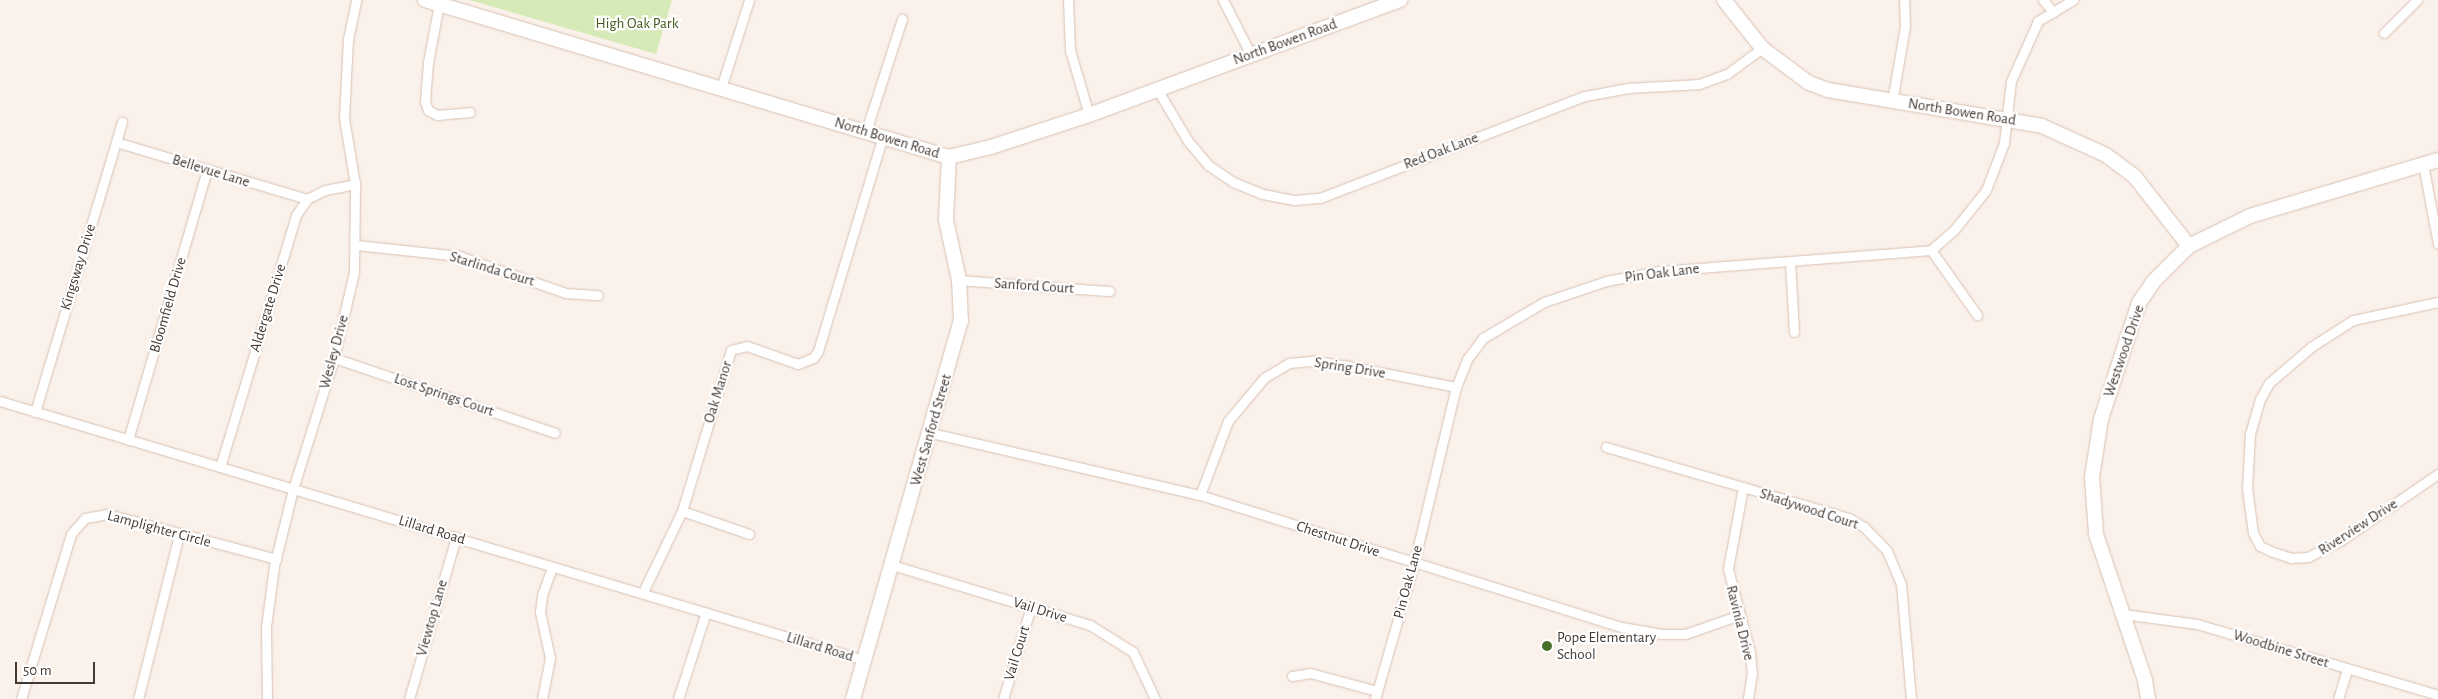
<!DOCTYPE html>
<html>
<head>
<meta charset="utf-8">
<style>
  body { margin:0 }
  #map { position:relative; width:2438px; height:699px; overflow:hidden; background:#fbf1eb; font-family:"Alegreya Sans",sans-serif }
  div>[style] { position:absolute }
  .green>* { inset:0; background:#d6eab7 }
  .roads { filter:drop-shadow(0 0 1px #d8c1b1) drop-shadow(0 0 1px #d8c1b1) }
  .street>* { height:9px; margin:-4.5px; padding:0 4.5px; transform-origin:4.5px; border-radius:4.5px; background:#fff }
  .secondary>* { height:14px; margin:-7px; padding:0 7px; transform-origin:7px; border-radius:7px; background:#fff }
  .dots>* { width:14px; height:14px; translate:-50% -50%; box-sizing:border-box; border:2px solid #fff; border-radius:50% }
  span { translate:-50% -50%; white-space:nowrap; text-align:center; line-height:1.15; -webkit-text-stroke:4.5px #fff; paint-order:stroke }
  .park-label { font-size:15px; color:#44581c }
  .street-label { font-size:15px; color:#433933 }
  .poi-label { font-size:15px; color:#433933 }
  .left { translate:0 -50%; text-align:left }
  .scale { position:absolute; left:15px; top:662px; width:80px; height:22px; box-sizing:border-box; border:2px solid #433933; border-top:0; padding-left:6px; font-size:15px; line-height:18px; white-space:nowrap; color:#433933; -webkit-text-stroke:4px #fff; paint-order:stroke }
</style>
</head>
<body>
<div id="map">
  <div class="green">
    <i style="clip-path:polygon(469px 0,672px 0,656px 54px)"></i>
  </div>
  <div class="roads">
    <div class="street">
      <i style="left:1068px;top:0;width:50px;rotate:87.7deg"></i>
      <i style="left:1070px;top:50px;width:68px;rotate:73.7deg"></i>
      <i style="left:1223px;top:0;width:62px;rotate:63deg"></i>
      <i style="left:2043px;top:0;width:16px;rotate:50deg"></i>
      <i style="left:439px;top:4px;width:59px;rotate:100.7deg"></i>
      <i style="left:428px;top:62px;width:40px;rotate:94.3deg"></i>
      <i style="left:425px;top:102px;width:9px;rotate:69deg"></i>
      <i style="left:428px;top:110px;width:10px;rotate:29deg"></i>
      <i style="left:437px;top:115px;width:33px;rotate:-5deg"></i>
      <i style="left:2384px;top:33px;width:47px;rotate:-45deg"></i>
      <i style="left:721px;top:88px;width:92px;rotate:-72.3deg"></i>
      <i style="left:1157px;top:89px;width:61px;rotate:59.2deg"></i>
      <i style="left:1188px;top:141px;width:31px;rotate:50deg"></i>
      <i style="left:1208px;top:165px;width:30px;rotate:34deg"></i>
      <i style="left:1233px;top:182px;width:32px;rotate:22deg"></i>
      <i style="left:1263px;top:194px;width:33px;rotate:11deg"></i>
      <i style="left:1295px;top:200px;width:25px;rotate:-5deg"></i>
      <i style="left:1320px;top:198px;width:284px;rotate:-21.1deg"></i>
      <i style="left:1585px;top:96px;width:44px;rotate:-10.5deg"></i>
      <i style="left:1628px;top:88px;width:71px;rotate:-3.2deg"></i>
      <i style="left:1699px;top:84px;width:30px;rotate:-20deg"></i>
      <i style="left:1727px;top:74px;width:44px;rotate:-36.6deg"></i>
      <i style="left:1892px;top:102px;width:77px;rotate:-80.3deg"></i>
      <i style="left:1905px;top:26px;width:26px;rotate:-92deg"></i>
      <i style="left:866px;top:131px;width:118px;rotate:-72.2deg"></i>
      <i style="left:116px;top:142px;width:199px;rotate:16.6deg"></i>
      <i style="left:2423px;top:164px;width:81px;rotate:79.4deg"></i>
      <i style="left:356px;top:245px;width:104px;rotate:6.1deg"></i>
      <i style="left:459px;top:256px;width:113px;rotate:19.1deg"></i>
      <i style="left:566px;top:293px;width:32px;rotate:4deg"></i>
      <i style="left:1931px;top:250px;width:80px;rotate:54.7deg"></i>
      <i style="left:1790px;top:262px;width:70px;rotate:86.7deg"></i>
      <i style="left:959px;top:280px;width:151px;rotate:4.2deg"></i>
      <i style="left:2438px;top:302px;width:87px;rotate:168deg"></i>
      <i style="left:2353px;top:320px;width:50px;rotate:147.3deg"></i>
      <i style="left:2311px;top:347px;width:55px;rotate:139.4deg"></i>
      <i style="left:2269px;top:383px;width:18px;rotate:119deg"></i>
      <i style="left:2260px;top:399px;width:36px;rotate:106deg"></i>
      <i style="left:2250px;top:434px;width:54px;rotate:93.2deg"></i>
      <i style="left:2247px;top:488px;width:45px;rotate:82.4deg"></i>
      <i style="left:2253px;top:533px;width:15px;rotate:62deg"></i>
      <i style="left:2260px;top:546px;width:14px;rotate:25deg"></i>
      <i style="left:2273px;top:552px;width:19px;rotate:18deg"></i>
      <i style="left:2291px;top:558px;width:17px;rotate:-3deg"></i>
      <i style="left:2308px;top:557px;width:36px;rotate:-27deg"></i>
      <i style="left:2340px;top:541px;width:119px;rotate:-34.4deg"></i>
      <i style="left:334px;top:358px;width:233px;rotate:18.7deg"></i>
      <i style="left:0;top:401px;width:902px;rotate:16.69deg"></i>
      <i style="left:35px;top:412px;width:303px;rotate:-73.3deg"></i>
      <i style="left:931px;top:433px;width:276px;rotate:13deg"></i>
      <i style="left:1200px;top:495px;width:442px;rotate:17.4deg"></i>
      <i style="left:1622px;top:627px;width:40px;rotate:10deg"></i>
      <i style="left:1661px;top:634px;width:24px"></i>
      <i style="left:1685px;top:634px;width:58px;rotate:-19.1deg"></i>
      <i style="left:128px;top:440px;width:281px;rotate:-73.7deg"></i>
      <i style="left:1606px;top:447px;width:253px;rotate:16.3deg"></i>
      <i style="left:1849px;top:518px;width:17px;rotate:31deg"></i>
      <i style="left:1864px;top:527px;width:33px;rotate:46deg"></i>
      <i style="left:1887px;top:551px;width:36px;rotate:67deg"></i>
      <i style="left:1901px;top:584px;width:115px;rotate:85deg"></i>
      <i style="left:220px;top:467px;width:263px;rotate:-73.2deg"></i>
      <i style="left:296px;top:215px;width:19px;rotate:-55deg"></i>
      <i style="left:307px;top:199px;width:20px;rotate:-27deg"></i>
      <i style="left:325px;top:190px;width:31px;rotate:-11deg"></i>
      <i style="left:1743px;top:487px;width:83px;rotate:100.4deg"></i>
      <i style="left:1728px;top:569px;width:86px;rotate:75.2deg"></i>
      <i style="left:1750px;top:652px;width:21px;rotate:85deg"></i>
      <i style="left:1752px;top:673px;width:26px;rotate:99deg"></i>
      <i style="left:1200px;top:495px;width:79px;rotate:-69.3deg"></i>
      <i style="left:1228px;top:421px;width:56px;rotate:-50.1deg"></i>
      <i style="left:1264px;top:378px;width:29px;rotate:-31deg"></i>
      <i style="left:1289px;top:363px;width:25px;rotate:-5deg"></i>
      <i style="left:1314px;top:361px;width:30px;rotate:8deg"></i>
      <i style="left:1344px;top:365px;width:114px;rotate:11.1deg"></i>
      <i style="left:682px;top:511px;width:71px;rotate:18.9deg"></i>
      <i style="left:892px;top:565px;width:207px;rotate:16.9deg"></i>
      <i style="left:1090px;top:625px;width:51px;rotate:32.1deg"></i>
      <i style="left:1133px;top:652px;width:52px;rotate:64.9deg"></i>
      <i style="left:643px;top:592px;width:90px;rotate:-64.3deg"></i>
      <i style="left:682px;top:511px;width:168px;rotate:-73.1deg"></i>
      <i style="left:731px;top:350px;width:16px;rotate:-14deg"></i>
      <i style="left:747px;top:346px;width:54px;rotate:19.4deg"></i>
      <i style="left:798px;top:364px;width:16px;rotate:-22deg"></i>
      <i style="left:813px;top:358px;width:9px;rotate:-54deg"></i>
      <i style="left:818px;top:351px;width:225px;rotate:-73.2deg"></i>
      <i style="left:2123px;top:614px;width:75px;rotate:7.7deg"></i>
      <i style="left:2197px;top:624px;width:251px;rotate:16.4deg"></i>
      <i style="left:1292px;top:676px;width:18px;rotate:-9deg"></i>
      <i style="left:1310px;top:673px;width:69px;rotate:15deg"></i>
      <i style="left:21px;top:699px;width:172px;rotate:-73.1deg"></i>
      <i style="left:71px;top:534px;width:21px;rotate:-49deg"></i>
      <i style="left:85px;top:518px;width:23px;rotate:-10deg"></i>
      <i style="left:108px;top:514px;width:174px;rotate:15deg"></i>
      <i style="left:138px;top:699px;width:169px;rotate:-76deg"></i>
      <i style="left:267px;top:699px;width:72px;rotate:-90.8deg"></i>
      <i style="left:266px;top:627px;width:62px;rotate:-82.5deg"></i>
      <i style="left:274px;top:566px;width:79px;rotate:-76.1deg"></i>
      <i style="left:293px;top:489px;width:137px;rotate:-72.6deg"></i>
      <i style="left:334px;top:358px;width:88px;rotate:-76.9deg"></i>
      <i style="left:354px;top:272px;width:88px;rotate:-89.3deg"></i>
      <i style="left:355px;top:184px;width:67px;rotate:-99.5deg"></i>
      <i style="left:344px;top:118px;width:79px;rotate:-87.1deg"></i>
      <i style="left:348px;top:39px;width:40px;rotate:-78deg"></i>
      <i style="left:409px;top:699px;width:169px;rotate:-73.8deg"></i>
      <i style="left:542px;top:699px;width:42px;rotate:-79deg"></i>
      <i style="left:550px;top:658px;width:47px;rotate:-102.3deg"></i>
      <i style="left:540px;top:612px;width:17px;rotate:-83deg"></i>
      <i style="left:542px;top:595px;width:29px;rotate:-70deg"></i>
      <i style="left:678px;top:699px;width:91px;rotate:-72.2deg"></i>
      <i style="left:1003px;top:699px;width:96px;rotate:-73.1deg"></i>
      <i style="left:1375px;top:699px;width:141px;rotate:-74deg"></i>
      <i style="left:1414px;top:563px;width:181px;rotate:-76.6deg"></i>
      <i style="left:1456px;top:387px;width:31px;rotate:-68deg"></i>
      <i style="left:1468px;top:358px;width:25px;rotate:-53deg"></i>
      <i style="left:1483px;top:338px;width:71px;rotate:-30.5deg"></i>
      <i style="left:1544px;top:302px;width:65px;rotate:-18.7deg"></i>
      <i style="left:1606px;top:281px;width:55px;rotate:-10.5deg"></i>
      <i style="left:1660px;top:271px;width:272px;rotate:-4.4deg"></i>
      <i style="left:1931px;top:250px;width:30px;rotate:-41deg"></i>
      <i style="left:1954px;top:230px;width:51px;rotate:-51.3deg"></i>
      <i style="left:1986px;top:190px;width:50px;rotate:-69deg"></i>
      <i style="left:2004px;top:143px;width:62px;rotate:-83.6deg"></i>
      <i style="left:2011px;top:81px;width:66px;rotate:-65.8deg"></i>
      <i style="left:2038px;top:21px;width:41px;rotate:-31deg"></i>
      <i style="left:2338px;top:699px;width:31px;rotate:-73deg"></i>
    </div>
    <div class="secondary">
      <i style="left:425px;top:0;width:547px;rotate:16.68deg"></i>
      <i style="left:949px;top:157px;width:43px;rotate:-13.4deg"></i>
      <i style="left:991px;top:147px;width:103px;rotate:-18.1deg"></i>
      <i style="left:1089px;top:115px;width:332px;rotate:-20.3deg"></i>
      <i style="left:1724px;top:0;width:61px;rotate:51.6deg"></i>
      <i style="left:1762px;top:48px;width:59px;rotate:36.7deg"></i>
      <i style="left:1809px;top:83px;width:20px;rotate:20deg"></i>
      <i style="left:1828px;top:90px;width:217px;rotate:9.5deg"></i>
      <i style="left:2042px;top:126px;width:70px;rotate:24.4deg"></i>
      <i style="left:2106px;top:155px;width:36px;rotate:37deg"></i>
      <i style="left:2135px;top:177px;width:88px;rotate:52deg"></i>
      <i style="left:853px;top:699px;width:393px;rotate:-74.1deg"></i>
      <i style="left:961px;top:321px;width:41px;rotate:-92.8deg"></i>
      <i style="left:959px;top:280px;width:61px;rotate:-102.2deg"></i>
      <i style="left:946px;top:220px;width:63px;rotate:-87.3deg"></i>
      <i style="left:2148px;top:699px;width:19px;rotate:-99deg"></i>
      <i style="left:2145px;top:680px;width:154px;rotate:-108.6deg"></i>
      <i style="left:2096px;top:534px;width:57px;rotate:-94deg"></i>
      <i style="left:2092px;top:477px;width:59px;rotate:-81.2deg"></i>
      <i style="left:2101px;top:419px;width:122px;rotate:-71.9deg"></i>
      <i style="left:2139px;top:303px;width:25px;rotate:-56deg"></i>
      <i style="left:2153px;top:282px;width:51px;rotate:-45deg"></i>
      <i style="left:2189px;top:246px;width:68px;rotate:-26.2deg"></i>
      <i style="left:2250px;top:216px;width:196px;rotate:-16.6deg"></i>
    </div>
  </div>
  <div class="dots">
    <i style="left:1547px;top:646px;background:#486e29"></i>
  </div>
  <div class="park-label">
    <span style="left:637px;top:24px">High Oak Park</span>
  </div>
  <div class="street-label">
    <span style="left:1285px;top:42px;rotate:-20deg">North Bowen Road</span>
    <span style="left:1962px;top:112px;rotate:9deg">North Bowen Road</span>
    <span style="left:887px;top:138px;rotate:17deg">North Bowen Road</span>
    <span style="left:1441px;top:151px;rotate:-21deg">Red Oak Lane</span>
    <span style="left:211px;top:171px;rotate:17deg">Bellevue Lane</span>
    <span style="left:78px;top:267px;rotate:-73deg">Kingsway Drive</span>
    <span style="left:492px;top:269px;rotate:17deg">Starlinda Court</span>
    <span style="left:1662px;top:273px;rotate:-7deg">Pin Oak Lane</span>
    <span style="left:1034px;top:286px;rotate:4deg">Sanford Court</span>
    <span style="left:168px;top:305px;rotate:-74deg">Bloomfield Drive</span>
    <span style="left:268px;top:308px;rotate:-73deg">Aldergate Drive</span>
    <span style="left:2124px;top:351px;rotate:-71deg">Westwood Drive</span>
    <span style="left:334px;top:352px;rotate:-75deg">Wesley Drive</span>
    <span style="left:1350px;top:368px;rotate:9deg">Spring Drive</span>
    <span style="left:718px;top:392px;rotate:-73deg">Oak Manor</span>
    <span style="left:444px;top:395px;rotate:19deg">Lost Springs Court</span>
    <span style="left:931px;top:430px;rotate:-74deg">West Sanford Street</span>
    <span style="left:1809px;top:509px;rotate:18deg">Shadywood Court</span>
    <span style="left:2358px;top:527px;rotate:-33deg">Riverview Drive</span>
    <span style="left:159px;top:529px;rotate:15deg">Lamplighter Circle</span>
    <span style="left:432px;top:530px;rotate:17deg">Lillard Road</span>
    <span style="left:1338px;top:539px;rotate:18deg">Chestnut Drive</span>
    <span style="left:1408px;top:582px;rotate:-75deg">Pin Oak Lane</span>
    <span style="left:1040px;top:610px;rotate:17deg">Vail Drive</span>
    <span style="left:432px;top:618px;rotate:-74deg">Viewtop Lane</span>
    <span style="left:1740px;top:623px;rotate:76deg">Ravinia Drive</span>
    <span style="left:820px;top:647px;rotate:17deg">Lillard Road</span>
    <span style="left:2281px;top:649px;rotate:17deg">Woodbine Street</span>
    <span style="left:1017px;top:653px;rotate:-73deg">Vail Court</span>
  </div>
  <div class="poi-label">
    <span class="left" style="left:1557px;top:646px">Pope Elementary<br>School</span>
  </div>
  <div class="scale">50 m</div>
</div>
</body>
</html>
